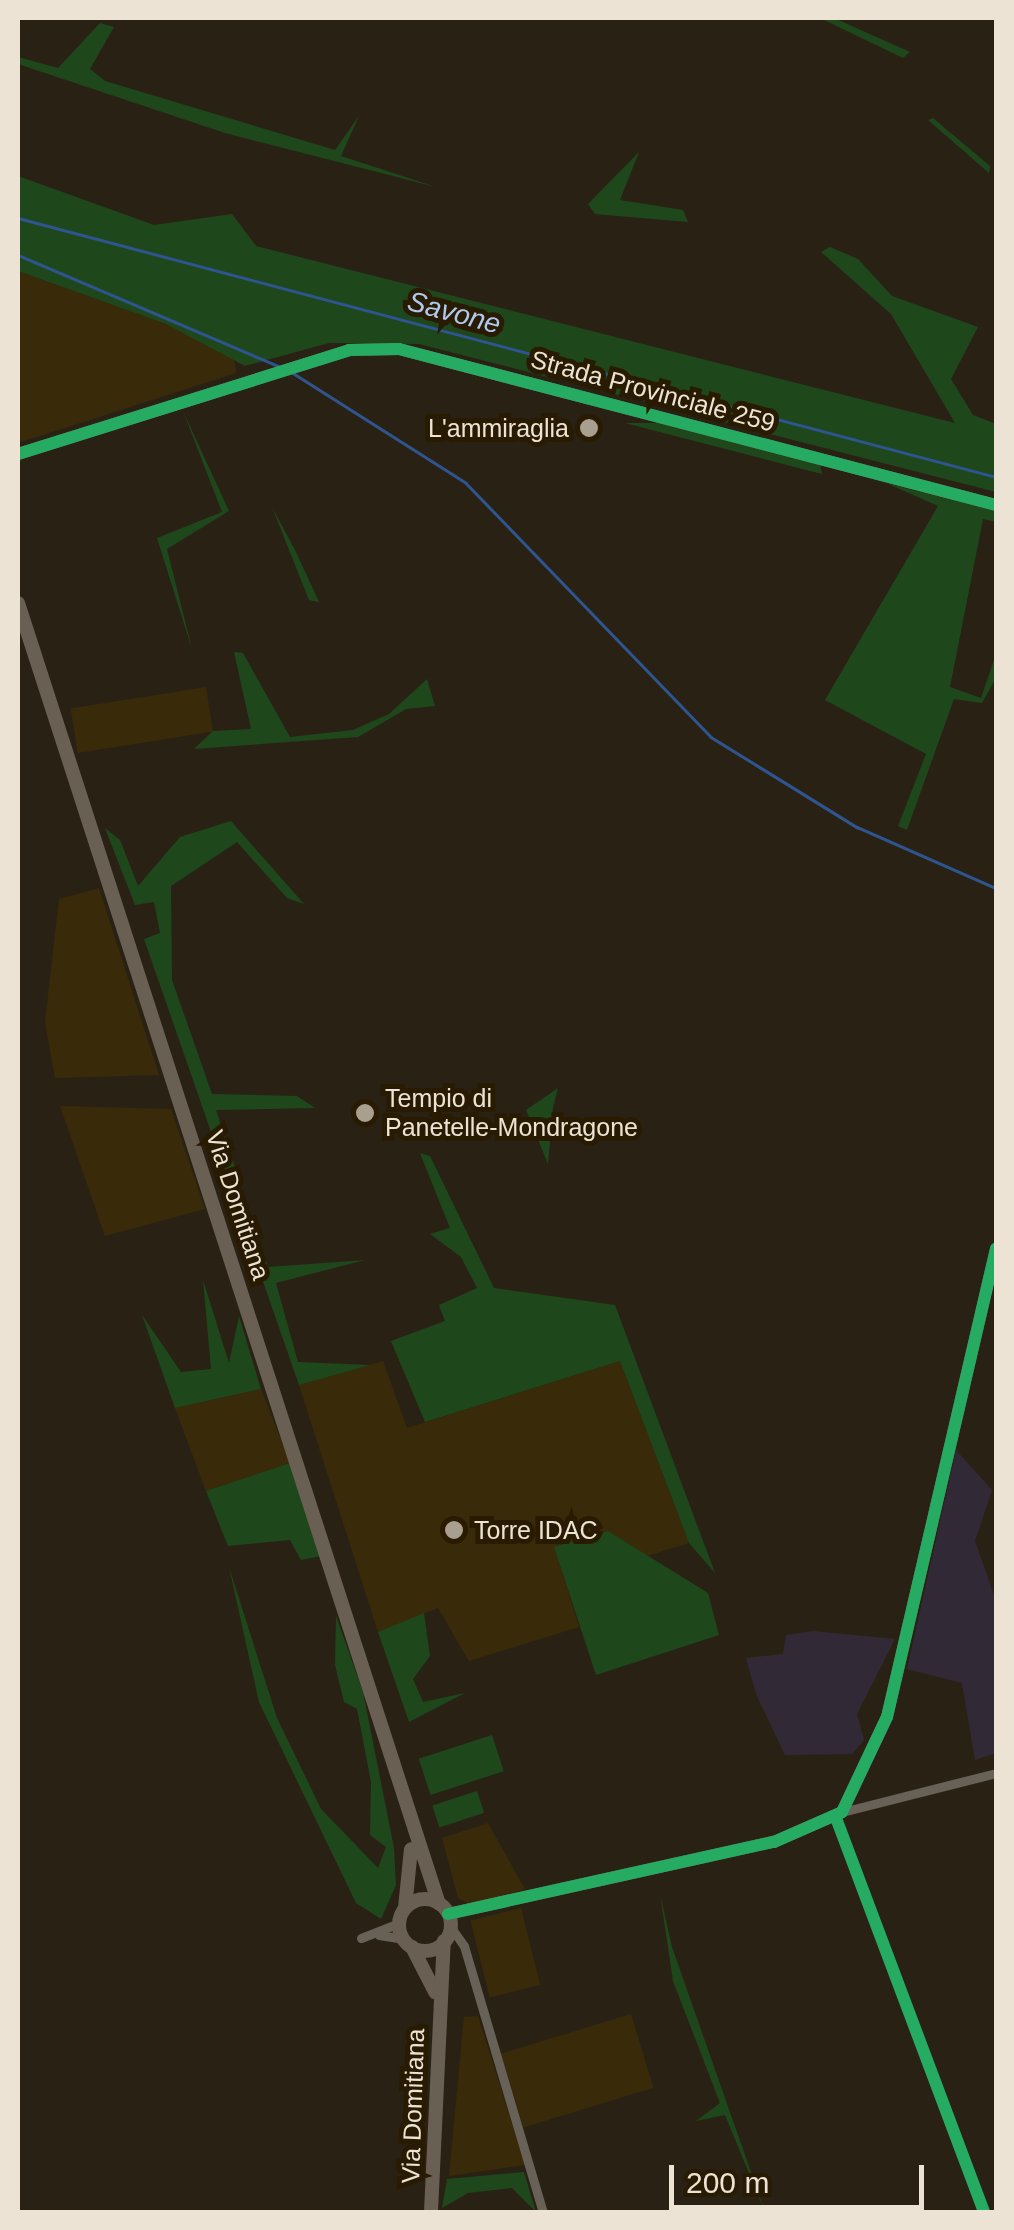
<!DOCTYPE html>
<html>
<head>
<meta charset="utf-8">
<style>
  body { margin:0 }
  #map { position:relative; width:1014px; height:2230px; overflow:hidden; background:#292214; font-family:Helvetica,sans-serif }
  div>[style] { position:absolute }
  .built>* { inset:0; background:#392a0a; transform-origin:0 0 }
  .industrial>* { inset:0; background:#312a36 }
  .green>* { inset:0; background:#1f471c; transform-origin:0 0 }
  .stream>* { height:2.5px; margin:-1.25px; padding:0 1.25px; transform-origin:1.25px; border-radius:1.25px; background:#2e5590 }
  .street>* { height:9px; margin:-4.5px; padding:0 4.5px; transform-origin:4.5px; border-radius:4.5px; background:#676157 }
  .secondary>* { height:12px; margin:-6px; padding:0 6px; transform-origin:6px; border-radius:6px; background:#676157 }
  .primary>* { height:14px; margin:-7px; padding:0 7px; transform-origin:7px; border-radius:7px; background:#695f52 }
  .primary>.ring { margin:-7px; padding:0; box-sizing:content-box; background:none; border:14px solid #695f52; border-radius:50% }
  .cycleway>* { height:12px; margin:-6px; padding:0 6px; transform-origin:6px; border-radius:6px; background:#26ab63 }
  .dots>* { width:28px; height:28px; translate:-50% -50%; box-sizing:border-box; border:5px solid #281b02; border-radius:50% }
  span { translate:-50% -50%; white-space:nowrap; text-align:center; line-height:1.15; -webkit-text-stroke:10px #281b02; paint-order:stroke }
  .street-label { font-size:25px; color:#ece3d4 }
  .poi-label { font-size:25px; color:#ece3d4 }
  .right { translate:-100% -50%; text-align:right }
  .left { translate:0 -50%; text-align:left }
  .water-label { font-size:28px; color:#afc8ed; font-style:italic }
  .frame { position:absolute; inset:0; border:20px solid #ece3d4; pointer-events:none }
  .scale { position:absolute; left:669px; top:2165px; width:255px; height:45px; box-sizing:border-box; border:5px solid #ece3d4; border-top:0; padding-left:12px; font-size:30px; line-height:35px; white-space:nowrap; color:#ece3d4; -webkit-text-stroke:8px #281b02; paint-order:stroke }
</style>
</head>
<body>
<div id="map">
  <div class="built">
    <i style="clip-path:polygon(18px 271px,166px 324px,234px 357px,236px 373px,18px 443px)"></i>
    <i style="left:206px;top:687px;width:45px;height:137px;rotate:81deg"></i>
    <i style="clip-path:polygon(99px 888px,159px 1075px,55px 1078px,45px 1022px,59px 899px)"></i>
    <i style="clip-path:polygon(60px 1106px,171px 1109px,205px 1209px,105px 1236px)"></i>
    <i style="clip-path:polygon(383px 1361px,407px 1428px,620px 1361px,689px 1543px,647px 1556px,608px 1531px,555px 1548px,579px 1627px,469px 1661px,438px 1608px,378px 1632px,299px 1385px)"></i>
    <i style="clip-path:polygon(261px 1389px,290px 1463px,206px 1491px,175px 1408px)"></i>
    <i style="clip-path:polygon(488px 1823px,525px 1889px,472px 1906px,458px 1898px,442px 1838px)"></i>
    <i style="left:521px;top:1908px;width:79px;height:52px;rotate:76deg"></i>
    <i style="left:631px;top:2014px;width:77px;height:136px;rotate:73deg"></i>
    <i style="clip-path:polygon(478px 2016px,525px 2165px,449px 2176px,464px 2017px)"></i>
  </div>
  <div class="industrial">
    <i style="clip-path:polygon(956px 1450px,992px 1490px,975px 1541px,996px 1601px,996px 1753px,975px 1760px,962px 1683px,907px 1669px)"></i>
    <i style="clip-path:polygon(813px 1631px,895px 1639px,857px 1714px,864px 1740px,852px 1754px,785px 1755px,756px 1694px,746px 1658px,783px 1654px,786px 1635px)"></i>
  </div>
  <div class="green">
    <i style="clip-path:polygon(820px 18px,834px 18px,910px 52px,903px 58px)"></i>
    <i style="clip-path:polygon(100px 23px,114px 27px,90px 69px,105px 81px,335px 150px,359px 116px,341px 156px,436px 187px,225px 133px,18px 64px,18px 57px,58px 68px)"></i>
    <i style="clip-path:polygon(933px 118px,990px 166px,989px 173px,928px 120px)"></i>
    <i style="clip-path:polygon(639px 152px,620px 200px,683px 210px,688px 222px,595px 214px,588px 204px)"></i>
    <i style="clip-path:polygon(18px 176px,154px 225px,232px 214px,256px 246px,955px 423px,891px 314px,821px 252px,830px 247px,858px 259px,892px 296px,978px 327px,951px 379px,973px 415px,996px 424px,996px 492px,419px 344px,329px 343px,245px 366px,166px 324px,18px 271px)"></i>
    <i style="clip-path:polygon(183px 411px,229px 511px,167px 549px,192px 649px,157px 538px,222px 512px)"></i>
    <i style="clip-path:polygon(625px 423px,665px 423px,820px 465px,822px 474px)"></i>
    <i style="clip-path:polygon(886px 483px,996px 511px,996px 522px,983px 519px,950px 687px,981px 698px,996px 654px,996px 678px,982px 703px,954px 699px,907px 830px,898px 826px,926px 754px,825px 700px,938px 506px)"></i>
    <i style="clip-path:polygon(272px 507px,295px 550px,319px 602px,309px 600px)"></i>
    <i style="clip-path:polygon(234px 652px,243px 653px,290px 737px,353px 730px,389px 714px,427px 679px,435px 706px,406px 709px,358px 737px,194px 749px,213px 731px,251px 729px)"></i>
    <i style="clip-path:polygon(231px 821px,304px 904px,287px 898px,237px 842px,171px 886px,172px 980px,212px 1094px,297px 1096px,315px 1108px,216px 1110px,268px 1267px,365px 1260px,276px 1283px,298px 1362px,370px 1365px,299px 1385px,144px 939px,160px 933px,154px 902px,135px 905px,105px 828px,120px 840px,138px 886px,180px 837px)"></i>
    <i style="clip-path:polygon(558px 1088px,553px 1107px,548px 1164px,526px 1110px)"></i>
    <i style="clip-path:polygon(420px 1153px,430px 1156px,494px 1288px,615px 1305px,715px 1573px,689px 1543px,620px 1361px,425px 1422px,391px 1341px,445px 1321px,439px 1305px,477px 1288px,461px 1257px,430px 1234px,450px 1228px)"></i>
    <i style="clip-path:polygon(203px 1280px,229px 1363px,239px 1316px,261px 1389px,175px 1408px,142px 1315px,181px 1372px,211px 1369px)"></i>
    <i style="clip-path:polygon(290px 1463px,321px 1556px,301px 1560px,290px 1540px,228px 1546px,206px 1491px)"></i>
    <i style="clip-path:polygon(608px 1531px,708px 1593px,719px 1635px,596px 1675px,554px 1547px)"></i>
    <i style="clip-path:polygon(229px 1567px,277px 1718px,321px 1809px,378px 1868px,386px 1847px,370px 1835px,371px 1782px,357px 1709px,344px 1702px,335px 1665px,336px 1616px,363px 1692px,394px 1848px,396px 1885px,381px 1919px,356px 1903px,259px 1702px)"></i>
    <i style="clip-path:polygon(424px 1613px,430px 1656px,413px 1679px,423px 1702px,465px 1693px,409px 1722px,378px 1632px)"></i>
    <i style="left:492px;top:1735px;width:38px;height:77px;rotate:72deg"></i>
    <i style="left:477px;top:1791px;width:23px;height:47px;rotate:72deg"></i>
    <i style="clip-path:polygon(660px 1894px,672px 1947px,765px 2212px,725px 2115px,696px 2121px,720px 2103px,673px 1981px)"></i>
    <i style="clip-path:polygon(524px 2172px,536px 2212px,512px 2188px,468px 2193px,442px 2208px,447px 2179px)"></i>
  </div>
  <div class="stream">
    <i style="left:18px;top:218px;width:1012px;rotate:14.83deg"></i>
    <i style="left:18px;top:255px;width:286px;rotate:23.1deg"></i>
    <i style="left:293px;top:373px;width:205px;rotate:32.4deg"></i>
    <i style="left:466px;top:483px;width:353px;rotate:46deg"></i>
    <i style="left:711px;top:737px;width:172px;rotate:31.7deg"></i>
    <i style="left:857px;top:827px;width:152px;rotate:23.7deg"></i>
  </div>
  <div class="street">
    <i style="left:842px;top:1812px;width:159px;rotate:-14.2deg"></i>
    <i style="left:836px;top:1818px;width:421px;rotate:69.4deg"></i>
    <i style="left:450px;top:1926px;width:24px;rotate:55deg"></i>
    <i style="left:464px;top:1946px;width:277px;rotate:73.5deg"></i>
    <i style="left:379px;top:1935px;width:24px;rotate:9deg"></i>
    <i style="left:361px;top:1938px;width:41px;rotate:-21.5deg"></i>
  </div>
  <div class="secondary">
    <i style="left:18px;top:454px;width:347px;rotate:-17.4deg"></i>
    <i style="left:349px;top:350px;width:50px;rotate:-1.1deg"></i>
    <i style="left:399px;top:349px;width:617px;rotate:14.64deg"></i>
    <i style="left:448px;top:1914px;width:334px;rotate:-12.5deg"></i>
    <i style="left:774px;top:1842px;width:74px;rotate:-23.8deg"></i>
    <i style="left:842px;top:1812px;width:105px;rotate:-64.7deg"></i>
    <i style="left:887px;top:1717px;width:481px;rotate:-76.9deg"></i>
  </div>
  <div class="primary">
    <i style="left:18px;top:603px;width:1367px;rotate:72.07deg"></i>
    <i class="ring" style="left:399px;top:1899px;width:38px;height:38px"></i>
    <i style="left:405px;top:1908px;width:59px;rotate:-84.2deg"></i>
    <i style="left:412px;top:1947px;width:51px;rotate:62.9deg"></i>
    <i style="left:431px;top:2212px;width:271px;rotate:-87.3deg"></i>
  </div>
  <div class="cycleway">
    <i style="left:18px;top:454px;width:347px;rotate:-17.4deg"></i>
    <i style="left:349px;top:350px;width:50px;rotate:-1.1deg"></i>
    <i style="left:399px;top:349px;width:617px;rotate:14.64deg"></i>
    <i style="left:836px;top:1818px;width:421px;rotate:69.4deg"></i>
    <i style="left:448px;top:1914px;width:334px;rotate:-12.5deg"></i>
    <i style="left:774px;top:1842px;width:74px;rotate:-23.8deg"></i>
    <i style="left:842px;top:1812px;width:105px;rotate:-64.7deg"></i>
    <i style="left:887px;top:1717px;width:481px;rotate:-76.9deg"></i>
  </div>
  <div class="dots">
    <i style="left:589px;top:428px;background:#a89f91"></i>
    <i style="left:365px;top:1113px;background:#a89f91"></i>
    <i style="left:454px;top:1530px;background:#a89f91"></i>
  </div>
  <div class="street-label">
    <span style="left:653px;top:391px;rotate:15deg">Strada Provinciale 259</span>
    <span style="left:238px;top:1205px;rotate:72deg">Via Domitiana</span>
    <span style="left:413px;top:2106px;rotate:-88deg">Via Domitiana</span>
  </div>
  <div class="poi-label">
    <span class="right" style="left:569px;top:428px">L'ammiraglia</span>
    <span class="left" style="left:385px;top:1113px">Tempio di<br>Panetelle-Mondragone</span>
    <span class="left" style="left:474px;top:1530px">Torre IDAC</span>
  </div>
  <div class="water-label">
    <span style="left:454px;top:313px;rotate:15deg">Savone</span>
  </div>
  <div class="frame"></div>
  <div class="scale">200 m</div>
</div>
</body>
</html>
